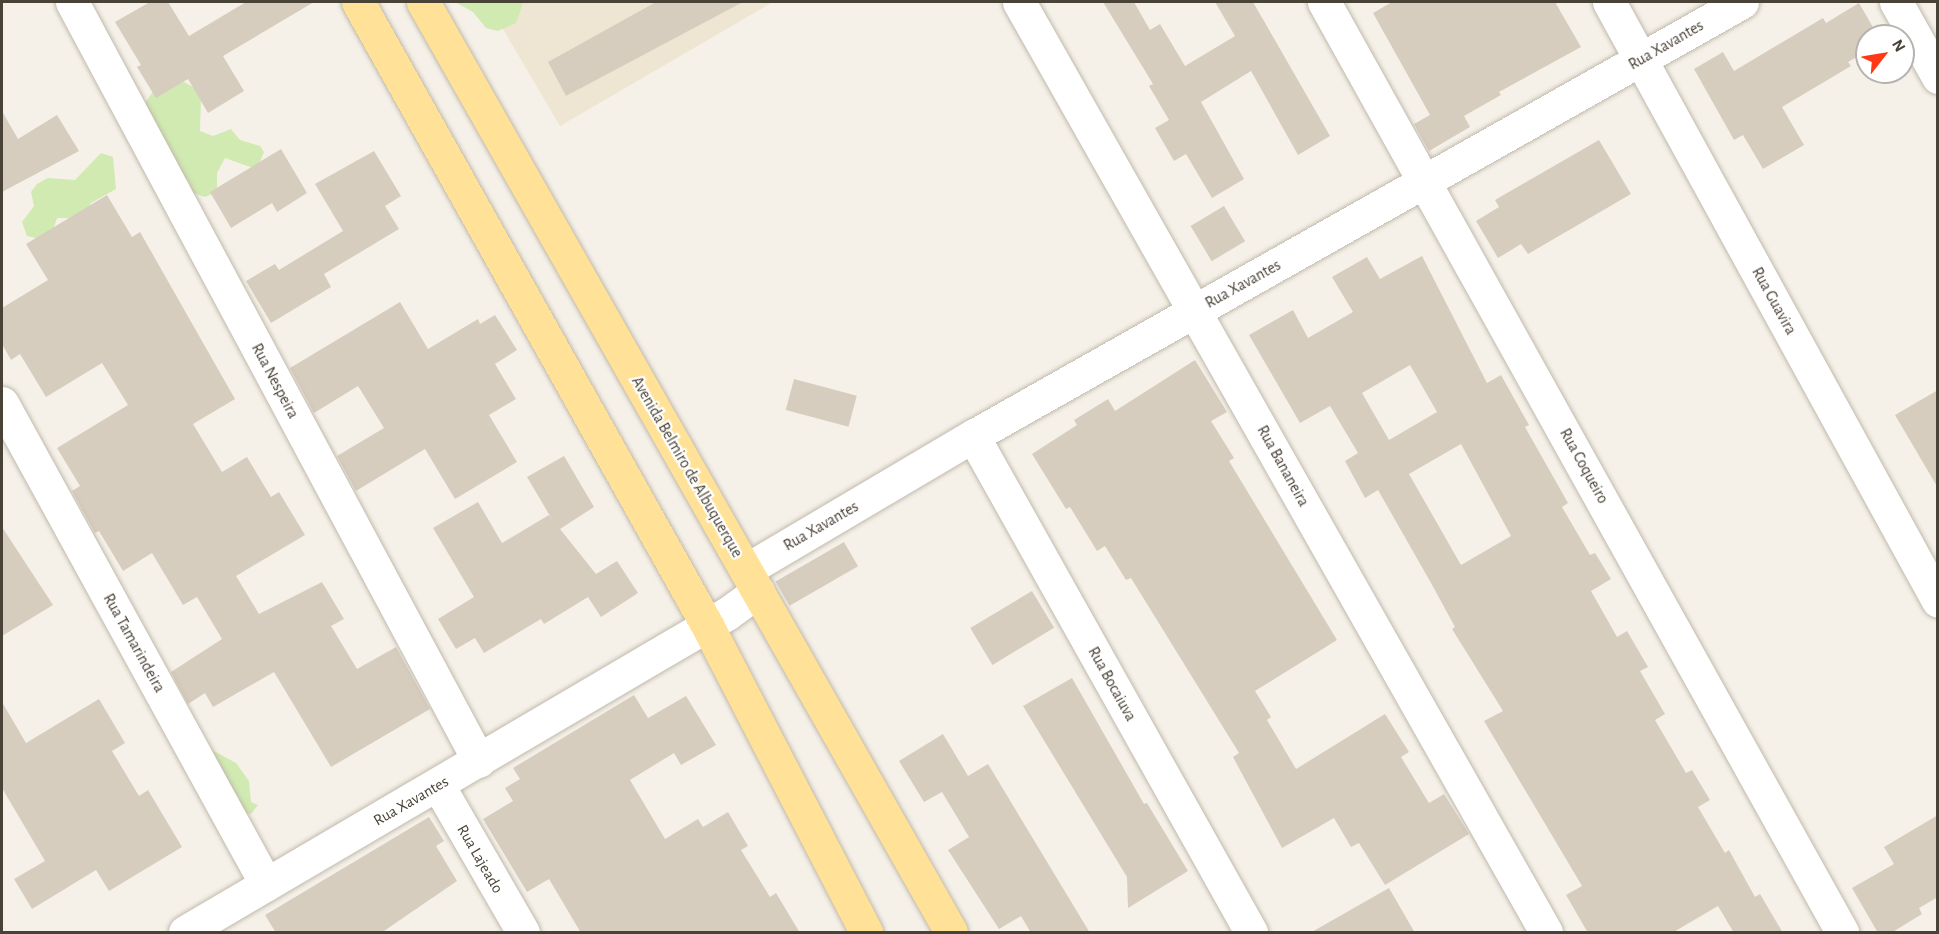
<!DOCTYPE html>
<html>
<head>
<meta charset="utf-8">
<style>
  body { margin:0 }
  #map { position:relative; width:1939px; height:934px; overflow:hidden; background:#f5f1e9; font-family:"Alegreya Sans",sans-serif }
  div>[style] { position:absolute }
  .education>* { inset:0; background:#eee6d2 }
  .green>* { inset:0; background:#d0eab1 }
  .building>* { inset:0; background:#d7cdbe; transform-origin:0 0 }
  .roads { filter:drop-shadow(0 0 2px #c1b9ab) drop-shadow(0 0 2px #c1b9ab) }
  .minor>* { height:33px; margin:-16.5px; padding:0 16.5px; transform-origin:16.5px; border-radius:16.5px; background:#fff }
  .major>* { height:33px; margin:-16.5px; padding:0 16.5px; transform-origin:16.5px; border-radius:16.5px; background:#ffe297 }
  span { translate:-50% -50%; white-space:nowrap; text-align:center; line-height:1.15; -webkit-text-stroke:4.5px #fff; paint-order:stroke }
  .street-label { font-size:16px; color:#494237 }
  .frame { position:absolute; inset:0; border:3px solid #494237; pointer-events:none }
  .north { position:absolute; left:1855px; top:24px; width:60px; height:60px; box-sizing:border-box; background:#fff; border:2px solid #b6b3af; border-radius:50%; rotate:59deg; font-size:16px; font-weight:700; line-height:24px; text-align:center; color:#494237 }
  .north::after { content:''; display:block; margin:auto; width:21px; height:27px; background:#ff3915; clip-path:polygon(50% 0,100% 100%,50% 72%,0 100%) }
</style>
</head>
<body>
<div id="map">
  <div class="education">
    <i style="clip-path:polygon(487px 2px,773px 2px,560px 126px)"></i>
  </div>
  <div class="green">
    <i style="clip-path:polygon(455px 2px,523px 2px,523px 3px,516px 23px,498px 31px,486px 28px,473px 12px)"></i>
    <i style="clip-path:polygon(184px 82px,195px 88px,201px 97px,200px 131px,213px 136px,231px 129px,240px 140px,260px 146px,264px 152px,259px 164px,253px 168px,225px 158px,217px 173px,217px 192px,205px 197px,193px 193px,188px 180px,172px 168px,145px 103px,157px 86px)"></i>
    <i style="clip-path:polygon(101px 153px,113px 157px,116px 189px,91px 203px,88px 209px,69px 218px,57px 218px,53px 230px,40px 239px,27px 236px,22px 222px,34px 206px,31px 192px,37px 184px,48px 178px,75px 180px)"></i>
    <i style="clip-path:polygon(212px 750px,236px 763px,249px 781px,251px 802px,258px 805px,251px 814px,244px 813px,208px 756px)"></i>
  </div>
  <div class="building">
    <i style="clip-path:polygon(150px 2px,168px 2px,189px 36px,246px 2px,314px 2px,223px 56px,244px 91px,208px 113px,188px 79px,156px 98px,137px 67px,141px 65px,115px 22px)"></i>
    <i style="clip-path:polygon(656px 2px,743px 2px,566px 96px,548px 62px)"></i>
    <i style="clip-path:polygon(1103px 2px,1134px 2px,1150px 30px,1160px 24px,1185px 66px,1235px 36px,1215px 2px,1253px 2px,1330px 136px,1298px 155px,1251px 71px,1201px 102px,1244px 179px,1212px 198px,1186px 154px,1174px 161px,1155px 128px,1169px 120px,1149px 86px,1153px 84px)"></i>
    <i style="clip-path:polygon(1392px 2px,1555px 2px,1581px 47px,1499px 92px,1501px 95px,1464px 116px,1470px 127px,1429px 151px,1414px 124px,1430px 115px,1373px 13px)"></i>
    <i style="clip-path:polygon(1859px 3px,1878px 36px,1867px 36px,1867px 51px,1848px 62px,1851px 66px,1782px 107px,1804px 145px,1763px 169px,1743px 135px,1734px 140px,1694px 69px,1723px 52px,1734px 71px,1823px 18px,1826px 23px)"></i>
    <i style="clip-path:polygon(2px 111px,18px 139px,57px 115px,79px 151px,2px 192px)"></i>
    <i style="clip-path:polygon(1599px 140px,1631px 194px,1528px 254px,1521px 244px,1498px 258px,1476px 221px,1499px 207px,1495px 200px)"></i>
    <i style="clip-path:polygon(281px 149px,307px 193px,277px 212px,272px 203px,231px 228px,210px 192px)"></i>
    <i style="clip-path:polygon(374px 151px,401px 196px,385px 206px,399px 229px,324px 274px,331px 287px,271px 323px,246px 281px,275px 264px,279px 270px,343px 231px,315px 184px)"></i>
    <i style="clip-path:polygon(107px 195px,132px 237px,140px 232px,235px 399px,193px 424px,222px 472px,247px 457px,271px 497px,279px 492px,305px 535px,236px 576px,259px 614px,322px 582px,344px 619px,331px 626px,357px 669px,396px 647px,430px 709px,331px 767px,274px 672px,213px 707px,205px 693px,188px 704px,171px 672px,222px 639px,197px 597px,183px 605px,152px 553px,123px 571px,99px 531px,95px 533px,72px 491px,80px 486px,57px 448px,128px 405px,102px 363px,46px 397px,20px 354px,11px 360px,2px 344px,2px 308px,48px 280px,26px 244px)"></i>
    <i style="left:1224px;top:206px;width:41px;height:39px;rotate:59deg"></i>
    <i style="clip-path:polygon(evenodd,1422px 256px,1487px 383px,1501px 375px,1529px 425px,1525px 427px,1568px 503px,1562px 507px,1590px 555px,1595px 553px,1611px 579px,1591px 591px,1617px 637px,1627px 631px,1648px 667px,1640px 671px,1665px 714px,1655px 720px,1686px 773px,1692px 770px,1710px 800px,1698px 807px,1725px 853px,1729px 850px,1755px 897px,1760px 894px,1783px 933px,1734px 933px,1718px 906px,1672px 933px,1588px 933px,1566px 895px,1582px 886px,1484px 721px,1503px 711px,1452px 629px,1455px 627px,1431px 583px,1378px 490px,1365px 498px,1345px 461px,1358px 453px,1330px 406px,1300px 423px,1249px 335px,1293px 310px,1308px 338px,1353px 312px,1332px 277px,1367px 257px,1380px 279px,1422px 256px,1410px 365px,1437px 412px,1389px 440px,1362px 393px,1410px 365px,1422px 256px,1461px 444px,1511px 536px,1461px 565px,1409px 474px,1461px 444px)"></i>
    <i style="clip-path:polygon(400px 302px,428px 349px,478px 319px,480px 324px,495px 315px,517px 350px,495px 364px,516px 399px,489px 415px,517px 462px,455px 499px,425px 449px,356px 491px,337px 456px,384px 428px,358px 386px,314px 413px,290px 368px)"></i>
    <i style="clip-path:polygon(1195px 360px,1227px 412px,1211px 421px,1234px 458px,1229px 461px,1337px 640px,1255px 691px,1271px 717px,1267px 720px,1296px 769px,1385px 714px,1409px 752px,1401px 757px,1429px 803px,1444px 794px,1469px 834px,1385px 885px,1359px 843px,1351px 847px,1334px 818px,1282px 848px,1233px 757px,1239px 753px,1131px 578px,1126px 580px,1105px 546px,1097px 551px,1070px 507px,1066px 509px,1032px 454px,1077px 425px,1074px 420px,1108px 399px,1115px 411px)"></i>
    <i style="left:794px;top:379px;width:65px;height:32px;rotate:15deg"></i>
    <i style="clip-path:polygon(1938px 390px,1938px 488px,1895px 415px)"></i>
    <i style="clip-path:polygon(564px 456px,594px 507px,560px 529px,596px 574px,617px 561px,638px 593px,601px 617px,588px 597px,544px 624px,541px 619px,484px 653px,475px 638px,456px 649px,438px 619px,474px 597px,433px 528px,478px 502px,502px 543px,549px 515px,553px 521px,527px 477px)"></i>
    <i style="clip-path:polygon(2px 527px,53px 605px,2px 636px)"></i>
    <i style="left:844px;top:542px;width:28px;height:79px;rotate:60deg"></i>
    <i style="left:1032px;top:591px;width:43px;height:72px;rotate:59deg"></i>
    <i style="clip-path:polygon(1072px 678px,1144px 804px,1147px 803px,1188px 871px,1128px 908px,1127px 877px,1023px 706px)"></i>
    <i style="clip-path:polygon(634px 695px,648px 718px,686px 696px,716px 745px,681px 765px,674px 753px,630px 780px,665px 839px,698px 819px,703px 827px,728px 812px,748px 846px,741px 850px,770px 897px,776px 893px,800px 933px,581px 933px,549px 879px,527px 892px,483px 819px,513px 801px,505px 788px,520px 779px,513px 768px)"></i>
    <i style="clip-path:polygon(99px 699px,125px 743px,112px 751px,139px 796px,148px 790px,182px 847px,109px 891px,96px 870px,32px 909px,14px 879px,45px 861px,2px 788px,2px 702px,26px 743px)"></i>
    <i style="clip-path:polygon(943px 734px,968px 776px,988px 764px,1090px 933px,1031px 933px,1021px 916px,999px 929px,948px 850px,969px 837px,942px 792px,924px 802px,899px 761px)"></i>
    <i style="clip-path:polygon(1938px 815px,1938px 897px,1919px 908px,1922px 914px,1891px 933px,1878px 933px,1852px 888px,1894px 864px,1884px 847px)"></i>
    <i style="clip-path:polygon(429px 817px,444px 841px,436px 846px,457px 881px,381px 933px,276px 933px,265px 915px)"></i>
    <i style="clip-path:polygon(1389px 888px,1415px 933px,1310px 933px)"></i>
  </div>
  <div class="roads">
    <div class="minor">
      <i style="left:72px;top:2px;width:861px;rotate:61.8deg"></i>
      <i style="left:1019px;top:2px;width:1069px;rotate:60.46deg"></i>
      <i style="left:1324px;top:2px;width:1065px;rotate:60.88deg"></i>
      <i style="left:1609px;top:2px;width:683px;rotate:61.22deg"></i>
      <i style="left:1896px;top:2px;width:86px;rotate:60.8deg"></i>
      <i style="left:2px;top:403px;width:549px;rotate:61.24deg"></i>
      <i style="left:973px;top:436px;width:569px;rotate:60.73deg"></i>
      <i style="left:746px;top:570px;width:264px;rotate:-30.6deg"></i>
      <i style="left:973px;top:436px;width:883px;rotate:-29.44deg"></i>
      <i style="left:438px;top:785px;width:170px;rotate:60deg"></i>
      <i style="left:185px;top:932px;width:630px;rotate:-30.43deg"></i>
      <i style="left:728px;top:613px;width:37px;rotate:-36deg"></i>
    </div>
    <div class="major">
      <i style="left:358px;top:2px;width:714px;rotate:60.74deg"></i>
      <i style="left:707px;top:625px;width:346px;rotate:62.6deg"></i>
      <i style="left:423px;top:2px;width:1069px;rotate:60.41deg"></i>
    </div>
  </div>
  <div class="street-label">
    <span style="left:1666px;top:45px;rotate:-30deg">Rua Xavantes</span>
    <span style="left:1243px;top:284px;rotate:-29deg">Rua Xavantes</span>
    <span style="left:1774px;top:301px;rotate:61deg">Rua Guavira</span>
    <span style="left:275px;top:381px;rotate:62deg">Rua Nespeira</span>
    <span style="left:1283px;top:466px;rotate:61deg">Rua Bananeira</span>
    <span style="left:1584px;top:466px;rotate:61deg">Rua Coqueiro</span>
    <span style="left:687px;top:467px;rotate:60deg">Avenida Belmiro de Albuquerque</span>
    <span style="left:821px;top:526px;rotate:-30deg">Rua Xavantes</span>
    <span style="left:134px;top:643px;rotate:61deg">Rua Tamarindeira</span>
    <span style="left:1112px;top:684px;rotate:61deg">Rua Bocaiuva</span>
    <span style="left:411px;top:801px;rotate:-30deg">Rua Xavantes</span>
    <span style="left:480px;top:859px;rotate:60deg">Rua Lajeado</span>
  </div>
  <div class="frame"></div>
  <div class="north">N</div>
</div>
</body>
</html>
